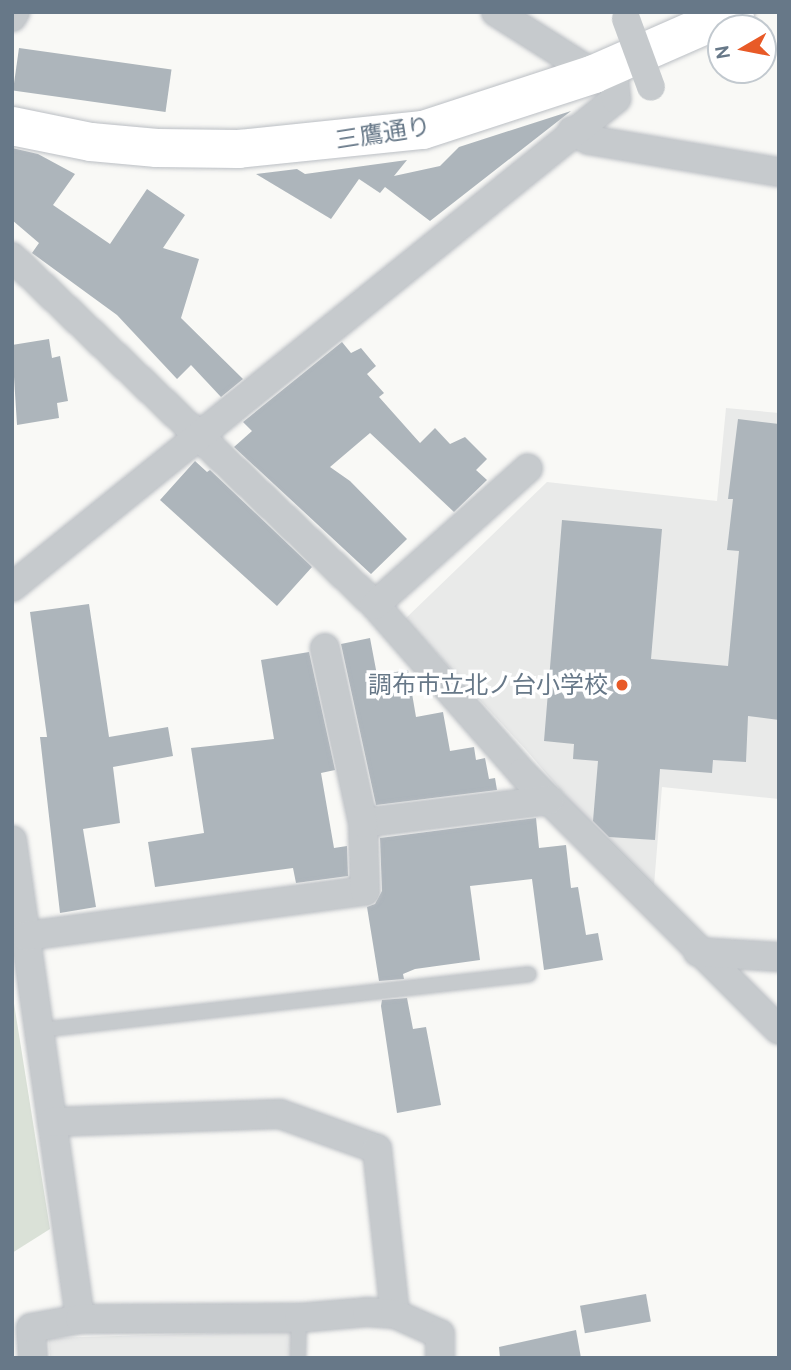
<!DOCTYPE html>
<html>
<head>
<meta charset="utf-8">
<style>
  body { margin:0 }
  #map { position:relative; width:791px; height:1370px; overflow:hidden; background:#f9f9f6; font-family:Cabin,"Noto Sans JP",sans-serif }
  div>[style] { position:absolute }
  .built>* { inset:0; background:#e9eae9 }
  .green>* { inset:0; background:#dae1d7 }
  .building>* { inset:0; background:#adb5bb; transform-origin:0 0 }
  .roads { filter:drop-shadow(0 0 2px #bbbfc4) drop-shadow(0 0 2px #bbbfc4) }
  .lane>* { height:14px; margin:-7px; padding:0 7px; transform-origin:7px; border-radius:7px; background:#c6cacd }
  .street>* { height:28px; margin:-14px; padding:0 14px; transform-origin:14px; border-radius:14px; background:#c6cacd }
  .secondary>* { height:38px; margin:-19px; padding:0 19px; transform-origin:19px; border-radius:19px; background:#fff }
  .street-bridge>* { height:28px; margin:-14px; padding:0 14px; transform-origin:14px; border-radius:14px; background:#c6cacd }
  .dots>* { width:19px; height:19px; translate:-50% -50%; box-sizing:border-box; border:4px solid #fff; border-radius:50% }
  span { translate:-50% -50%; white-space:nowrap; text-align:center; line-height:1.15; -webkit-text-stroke:7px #fff; paint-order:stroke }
  .street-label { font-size:24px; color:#677888 }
  .poi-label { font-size:24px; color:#677888 }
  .right { translate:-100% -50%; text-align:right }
  .frame { position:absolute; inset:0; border:14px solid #677888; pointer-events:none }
  .north { position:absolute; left:707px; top:14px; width:70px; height:70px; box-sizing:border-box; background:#fff; border:2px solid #c2c9cf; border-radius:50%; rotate:260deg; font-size:19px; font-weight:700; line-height:28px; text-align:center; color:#677888 }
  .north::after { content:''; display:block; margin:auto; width:24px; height:32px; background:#e85a27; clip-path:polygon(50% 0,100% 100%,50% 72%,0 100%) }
</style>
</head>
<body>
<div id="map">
  <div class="built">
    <i style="clip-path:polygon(726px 408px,779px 413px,779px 799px,662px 787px,653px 898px,527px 751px,405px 619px,547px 482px,717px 501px)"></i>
    <i style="clip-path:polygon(292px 1331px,292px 1358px,50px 1358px,49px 1338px)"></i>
  </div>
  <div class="green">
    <i style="clip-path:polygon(12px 991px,50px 1229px,12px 1253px)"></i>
  </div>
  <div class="building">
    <i style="left:19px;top:48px;width:154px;height:43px;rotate:8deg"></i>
    <i style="clip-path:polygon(571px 111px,430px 221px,385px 187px,380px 193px,359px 179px,331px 219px,256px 174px,297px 169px,305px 174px,407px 160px,394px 176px,440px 166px,459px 147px)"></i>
    <i style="clip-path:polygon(12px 148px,38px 154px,75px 174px,53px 205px,110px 244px,147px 189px,185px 215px,163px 248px,199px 259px,181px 318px,243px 379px,221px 397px,191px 365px,177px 379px,117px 315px,32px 253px,39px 243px,12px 220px)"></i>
    <i style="clip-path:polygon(49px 339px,52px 358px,60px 356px,68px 401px,57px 403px,59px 418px,17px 425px,12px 345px)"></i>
    <i style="clip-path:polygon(342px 342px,351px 353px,361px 348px,376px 366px,367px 374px,384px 393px,379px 397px,420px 443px,435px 428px,450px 444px,465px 437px,487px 459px,476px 470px,487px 480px,454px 512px,370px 433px,330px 467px,350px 481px,407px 539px,371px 574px,234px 447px,252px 431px,243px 422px)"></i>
    <i style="clip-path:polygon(738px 419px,779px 424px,779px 720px,748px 716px,746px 762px,713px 760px,712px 773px,660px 769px,655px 840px,609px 837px,593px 821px,598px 761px,573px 759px,574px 744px,544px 741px,562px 520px,662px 529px,651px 659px,728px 666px,739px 551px,727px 550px,733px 499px,728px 499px)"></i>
    <i style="clip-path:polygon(195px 461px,207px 472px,210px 470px,312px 567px,277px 606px,160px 500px)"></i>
    <i style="clip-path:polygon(89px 604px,109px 737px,168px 727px,173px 756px,113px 767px,120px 823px,83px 829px,96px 907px,60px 913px,40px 737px,47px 737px,30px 612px)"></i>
    <i style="clip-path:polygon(370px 638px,377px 675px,408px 670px,416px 717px,443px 712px,450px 751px,474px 747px,476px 760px,485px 758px,489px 779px,495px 778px,497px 790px,376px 805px,341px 644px)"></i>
    <i style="clip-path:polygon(309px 652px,335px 770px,321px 773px,334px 848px,347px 846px,348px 876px,296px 883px,293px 868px,155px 887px,148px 842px,204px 833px,191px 748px,274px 739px,261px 660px)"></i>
    <i style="clip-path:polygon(536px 818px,539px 848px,566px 845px,571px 888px,578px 887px,586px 935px,598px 933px,603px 960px,544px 970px,532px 879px,470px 886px,480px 960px,415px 969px,403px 974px,404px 979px,379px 981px,367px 907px,375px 904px,382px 891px,380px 838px)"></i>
    <i style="clip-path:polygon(407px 998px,413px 1029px,426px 1027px,441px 1105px,397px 1113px,381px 1006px,382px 1000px)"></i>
    <i style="left:646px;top:1294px;width:28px;height:67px;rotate:80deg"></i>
    <i style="clip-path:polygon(576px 1330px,581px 1358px,500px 1358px,499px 1347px)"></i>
  </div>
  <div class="roads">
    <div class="lane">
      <i style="left:40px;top:1030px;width:492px;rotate:-6.5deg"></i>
      <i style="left:298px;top:1358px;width:40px;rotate:-88.6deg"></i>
    </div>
    <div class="street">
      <i style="left:496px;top:12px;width:116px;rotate:32.3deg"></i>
      <i style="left:12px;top:17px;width:6px;rotate:-59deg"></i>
      <i style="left:572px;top:131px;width:19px;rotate:28deg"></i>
      <i style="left:589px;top:140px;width:193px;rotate:9.6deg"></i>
      <i style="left:12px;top:257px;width:503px;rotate:43.79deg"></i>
      <i style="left:375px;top:605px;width:223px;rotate:48.8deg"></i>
      <i style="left:522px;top:773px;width:363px;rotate:45deg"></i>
      <i style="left:12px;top:587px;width:777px;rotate:-38.94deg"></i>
      <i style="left:616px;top:99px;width:33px;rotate:-95deg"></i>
      <i style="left:375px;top:605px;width:205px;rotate:-41.8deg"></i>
      <i style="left:363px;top:823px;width:188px;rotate:-7deg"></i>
      <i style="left:12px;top:840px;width:484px;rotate:81.9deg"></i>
      <i style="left:26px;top:936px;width:342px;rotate:-7.6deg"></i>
      <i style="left:365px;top:891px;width:68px;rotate:-91.7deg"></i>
      <i style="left:363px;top:823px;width:179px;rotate:-102.3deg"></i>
      <i style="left:698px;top:952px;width:81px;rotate:3.5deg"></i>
      <i style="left:52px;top:1122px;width:228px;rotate:-2deg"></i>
      <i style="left:280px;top:1114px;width:103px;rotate:19.8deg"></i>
      <i style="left:377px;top:1149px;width:166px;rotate:83.8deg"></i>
      <i style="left:33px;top:1358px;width:30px;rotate:-94deg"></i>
      <i style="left:31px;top:1328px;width:50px;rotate:-10.4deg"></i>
      <i style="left:80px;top:1319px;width:219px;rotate:-0.3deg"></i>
      <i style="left:299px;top:1318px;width:68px;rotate:-5deg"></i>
      <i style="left:367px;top:1312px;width:28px;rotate:4deg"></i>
      <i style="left:395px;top:1314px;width:49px;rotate:24deg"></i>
      <i style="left:440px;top:1334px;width:24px;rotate:90deg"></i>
    </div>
    <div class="secondary">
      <i style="left:12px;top:126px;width:81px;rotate:11.4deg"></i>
      <i style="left:91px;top:142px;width:66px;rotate:5.2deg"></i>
      <i style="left:157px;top:148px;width:81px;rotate:0.7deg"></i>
      <i style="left:238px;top:149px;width:186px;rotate:-5.9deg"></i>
      <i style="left:423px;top:130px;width:180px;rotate:-18.1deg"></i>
      <i style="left:594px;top:74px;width:154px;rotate:-23.7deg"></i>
    </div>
  </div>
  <div class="street-bridge">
    <i style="left:626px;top:19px;width:72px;rotate:69.8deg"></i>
  </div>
  <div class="dots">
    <i style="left:622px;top:685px;background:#e85a27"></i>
  </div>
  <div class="street-label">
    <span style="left:383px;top:133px;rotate:-9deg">三鷹通り</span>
  </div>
  <div class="poi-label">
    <span class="right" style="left:608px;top:685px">調布市立北ノ台小学校</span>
  </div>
  <div class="frame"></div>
  <div class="north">N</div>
</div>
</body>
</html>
